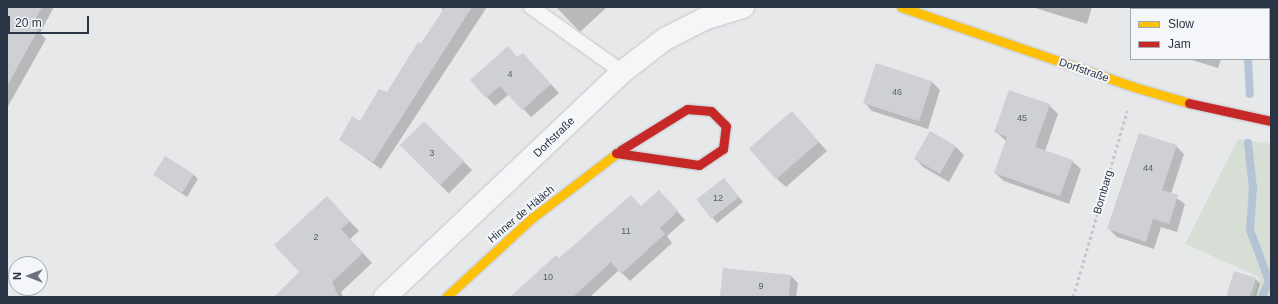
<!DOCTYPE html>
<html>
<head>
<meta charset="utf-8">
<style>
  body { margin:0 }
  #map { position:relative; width:1278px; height:304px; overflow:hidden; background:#e6e8ea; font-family:Helvetica,sans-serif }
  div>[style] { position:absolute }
  .green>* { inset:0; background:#d6ded6 }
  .shadow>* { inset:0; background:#0003; transform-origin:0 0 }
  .stream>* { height:8px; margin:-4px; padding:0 4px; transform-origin:4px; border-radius:4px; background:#b4c4d5 }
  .building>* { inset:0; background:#ced0d3; transform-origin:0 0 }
  .path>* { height:2.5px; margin-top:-1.25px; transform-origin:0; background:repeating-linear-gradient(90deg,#c5c6ca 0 3px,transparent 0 6px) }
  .roads { filter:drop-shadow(0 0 1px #c4c6c8) drop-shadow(0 0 1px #c4c6c8) }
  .lane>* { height:14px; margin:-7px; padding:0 7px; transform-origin:7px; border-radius:7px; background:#f5f6f7 }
  .street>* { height:22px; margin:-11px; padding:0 11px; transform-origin:11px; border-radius:11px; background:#f5f6f7 }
  .slow>* { height:9px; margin:-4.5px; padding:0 4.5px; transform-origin:4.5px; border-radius:4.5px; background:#ffc107 }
  .jam>* { height:9px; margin:-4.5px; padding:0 4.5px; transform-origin:4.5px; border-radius:4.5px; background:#c62828 }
  span { translate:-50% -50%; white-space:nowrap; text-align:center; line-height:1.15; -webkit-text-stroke:4px #f4f6f9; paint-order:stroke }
  .number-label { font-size:9px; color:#545c69 }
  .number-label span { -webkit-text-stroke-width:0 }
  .street-label { font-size:11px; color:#2b3445 }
  .frame { position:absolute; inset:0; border:8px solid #2b3445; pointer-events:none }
  .legend { position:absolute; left:1130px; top:8px; width:140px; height:52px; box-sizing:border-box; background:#f4f6f9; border:1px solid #a4a8b1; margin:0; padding:5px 7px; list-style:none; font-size:12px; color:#2b3445 }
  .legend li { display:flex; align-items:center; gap:8px; height:20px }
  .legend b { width:20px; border:1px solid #a4a8b1 }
  .north { position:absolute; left:8px; top:256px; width:40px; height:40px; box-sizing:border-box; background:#f4f6f9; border:1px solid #a4a8b1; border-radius:50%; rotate:270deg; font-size:11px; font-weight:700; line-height:16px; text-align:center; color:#2b3445 }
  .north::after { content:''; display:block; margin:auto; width:14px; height:18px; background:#6c737f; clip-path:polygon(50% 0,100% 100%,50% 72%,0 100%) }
  .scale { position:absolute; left:8px; top:16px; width:81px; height:18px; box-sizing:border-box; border:2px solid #2b3445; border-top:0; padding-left:5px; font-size:12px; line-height:14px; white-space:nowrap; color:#2b3445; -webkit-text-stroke:3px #f4f6f9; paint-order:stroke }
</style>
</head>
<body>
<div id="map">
  <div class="green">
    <i style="clip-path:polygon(1238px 139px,1271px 144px,1271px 297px,1254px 297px,1259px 277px,1185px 244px)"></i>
  </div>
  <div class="shadow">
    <i style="clip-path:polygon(15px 7px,54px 7px,40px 33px,46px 39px,7px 108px,7px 21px)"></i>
    <i style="clip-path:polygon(441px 7px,487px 7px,381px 169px,341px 140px,387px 94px,443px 11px)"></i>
    <i style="clip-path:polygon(556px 7px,607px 7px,580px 32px)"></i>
    <i style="clip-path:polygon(1032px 7px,1092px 7px,1087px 24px)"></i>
    <i style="clip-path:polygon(1267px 7px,1271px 7px,1271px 44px,1269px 43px)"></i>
    <i style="clip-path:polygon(523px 54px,559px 93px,531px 117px,509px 94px,495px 106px,472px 80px)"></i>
    <i style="clip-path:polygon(1189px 59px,1221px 59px,1218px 68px)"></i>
    <i style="clip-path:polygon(876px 64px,932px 82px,940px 90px,928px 129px,872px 111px,864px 102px)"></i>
    <i style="clip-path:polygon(1049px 105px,1058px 114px,1045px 151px,1072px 161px,1081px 169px,1069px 204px,1004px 181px,995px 173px,1006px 141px,996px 132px)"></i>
    <i style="clip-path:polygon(800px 121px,827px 151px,786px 187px,777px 179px)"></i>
    <i style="left:424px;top:122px;width:68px;height:33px;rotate:45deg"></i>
    <i style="clip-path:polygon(1176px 146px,1184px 154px,1171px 194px,1185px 204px,1177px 232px,1161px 227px,1154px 249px,1117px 237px,1109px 229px)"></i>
    <i style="clip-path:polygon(956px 147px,964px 155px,949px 182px,923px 167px,915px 158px)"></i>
    <i style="clip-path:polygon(193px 174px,198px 179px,187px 197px,154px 175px)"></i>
    <i style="clip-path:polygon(728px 184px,743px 202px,717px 223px,698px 200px)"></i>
    <i style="clip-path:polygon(667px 200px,685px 220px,667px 236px,672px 243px,630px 281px,619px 270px,590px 297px,511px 297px,559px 260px)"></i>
    <i style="clip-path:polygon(336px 207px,359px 231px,350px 239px,372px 263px,341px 292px,343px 297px,275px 297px,301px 272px)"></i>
    <i style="clip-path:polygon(791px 276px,798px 283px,796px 297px,721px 297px)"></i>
    <i style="clip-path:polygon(1256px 279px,1260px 284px,1256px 297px,1232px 297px)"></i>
  </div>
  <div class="stream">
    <i style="left:1246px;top:7px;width:2px;rotate:90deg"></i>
    <i style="left:1248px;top:59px;width:35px;rotate:87deg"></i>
    <i style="left:1248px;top:143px;width:45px;rotate:83.7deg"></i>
    <i style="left:1253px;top:188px;width:42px;rotate:94.1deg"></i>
    <i style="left:1250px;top:230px;width:54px;rotate:69.6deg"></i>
    <i style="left:1269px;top:281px;width:17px;rotate:114deg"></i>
  </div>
  <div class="building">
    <i style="clip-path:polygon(7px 7px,42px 7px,32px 26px,38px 30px,7px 86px)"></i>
    <i style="clip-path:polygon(445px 7px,472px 7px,373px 162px,339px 140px,352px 116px,360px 121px,379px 89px,387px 92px,418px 42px,421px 44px)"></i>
    <i style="clip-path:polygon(508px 46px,518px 58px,523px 53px,551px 84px,522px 110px,500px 86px,486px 98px,470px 80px)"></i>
    <i style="left:876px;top:63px;width:59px;height:42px;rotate:18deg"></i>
    <i style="clip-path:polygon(1009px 90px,1050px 104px,1035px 147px,1073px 160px,1060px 196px,994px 173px,1007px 137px,994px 132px)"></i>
    <i style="left:792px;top:111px;width:41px;height:57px;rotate:49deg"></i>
    <i style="left:424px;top:121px;width:57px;height:34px;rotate:45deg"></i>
    <i style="left:930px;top:131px;width:30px;height:32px;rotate:30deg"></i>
    <i style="clip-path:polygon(1139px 133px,1177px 145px,1162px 190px,1178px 195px,1169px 224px,1153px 219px,1146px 242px,1107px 229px)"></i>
    <i style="left:165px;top:156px;width:34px;height:22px;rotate:32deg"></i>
    <i style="left:724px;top:178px;width:24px;height:35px;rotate:52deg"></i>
    <i style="clip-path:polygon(659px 190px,678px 211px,660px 228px,665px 234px,621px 274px,611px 262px,573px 297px,510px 297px,556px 255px,559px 258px,631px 195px,641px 206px)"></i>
    <i style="clip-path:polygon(327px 196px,350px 221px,341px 229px,363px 253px,332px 282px,339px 297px,274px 297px,299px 272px,274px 245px)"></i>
    <i style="clip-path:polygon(723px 268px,791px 275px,789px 297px,720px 297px)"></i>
    <i style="clip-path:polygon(1234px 271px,1256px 278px,1250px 297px,1226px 297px)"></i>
  </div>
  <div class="path">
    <i style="left:1073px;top:297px;width:194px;rotate:-73.8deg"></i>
  </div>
  <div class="roads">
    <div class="lane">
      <i style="left:531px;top:7px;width:112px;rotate:35.5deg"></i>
    </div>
    <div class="street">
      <i style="left:385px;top:297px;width:327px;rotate:-43.5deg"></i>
      <i style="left:622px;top:72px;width:54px;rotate:-37.5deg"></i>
      <i style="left:665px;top:39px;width:44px;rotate:-27.1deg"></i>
      <i style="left:704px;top:19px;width:41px;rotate:-17.1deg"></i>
    </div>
    <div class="slow">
      <i style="left:901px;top:7px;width:246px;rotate:18.9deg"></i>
      <i style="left:1134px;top:87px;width:57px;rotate:16.2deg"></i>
      <i style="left:446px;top:297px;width:117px;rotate:-42.6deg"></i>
      <i style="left:532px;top:218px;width:112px;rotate:-37.4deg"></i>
    </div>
    <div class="jam">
      <i style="left:1189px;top:103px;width:84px;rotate:12.4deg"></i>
      <i style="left:616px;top:153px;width:84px;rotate:8.2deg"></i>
      <i style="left:699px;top:165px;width:29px;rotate:-34deg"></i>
      <i style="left:723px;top:149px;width:23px;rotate:-83deg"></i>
      <i style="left:726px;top:126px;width:21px;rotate:-135deg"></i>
      <i style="left:711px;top:111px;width:24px;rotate:-175deg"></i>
      <i style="left:687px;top:109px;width:78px;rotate:148.2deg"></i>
    </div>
  </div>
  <div class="number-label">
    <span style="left:510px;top:74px">4</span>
    <span style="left:897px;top:92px">46</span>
    <span style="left:1022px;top:118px">45</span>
    <span style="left:432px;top:153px">3</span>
    <span style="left:1148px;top:168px">44</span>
    <span style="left:718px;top:198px">12</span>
    <span style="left:626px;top:231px">11</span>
    <span style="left:316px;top:237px">2</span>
    <span style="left:548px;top:277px">10</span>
    <span style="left:761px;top:286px">9</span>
  </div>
  <div class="street-label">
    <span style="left:1084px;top:70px;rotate:19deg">Dorfstraße</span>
    <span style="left:554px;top:137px;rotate:-44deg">Dorfstraße</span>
    <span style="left:1103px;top:192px;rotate:-74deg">Bornbarg</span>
    <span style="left:521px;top:214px;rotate:-40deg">Hinner de Hääch</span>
  </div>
  <div class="frame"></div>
  <ul class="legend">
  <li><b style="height:5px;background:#ffc107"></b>Slow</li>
  <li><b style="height:5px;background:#c62828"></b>Jam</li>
  </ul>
  <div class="north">N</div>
  <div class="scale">20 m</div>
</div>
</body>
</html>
